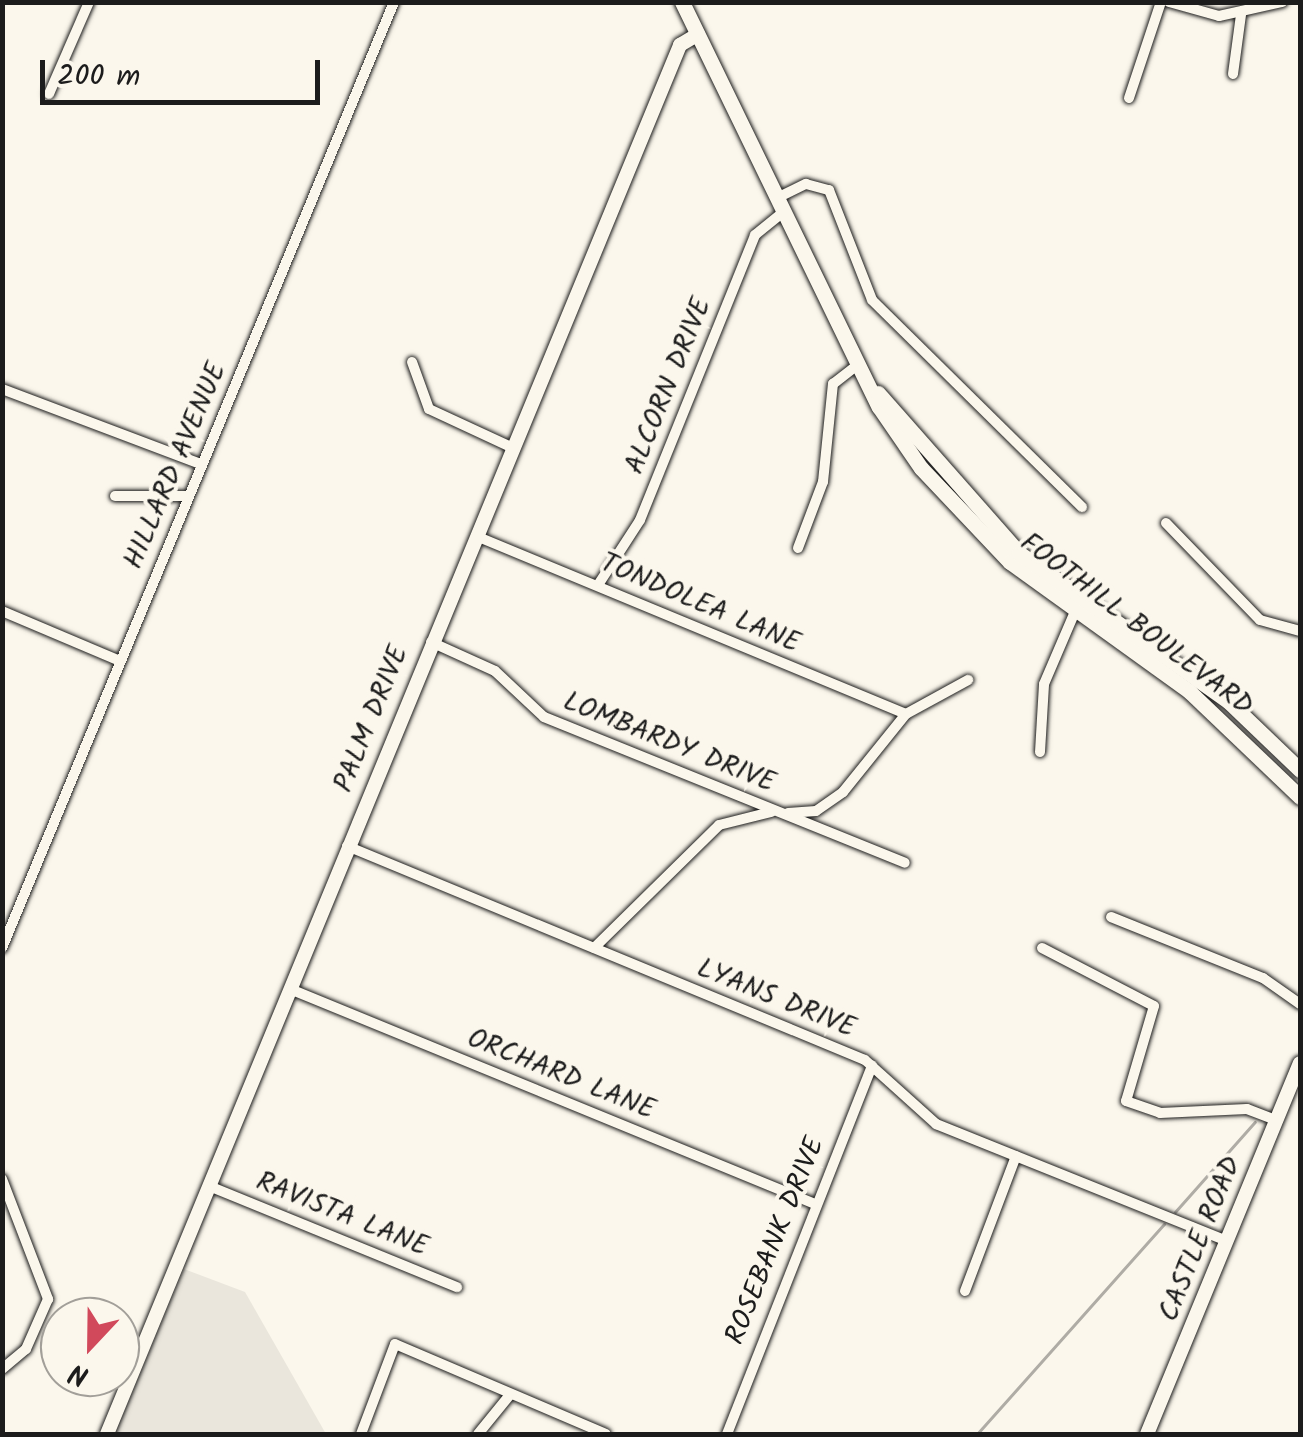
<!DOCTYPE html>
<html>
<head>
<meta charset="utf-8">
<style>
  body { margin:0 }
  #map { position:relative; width:1303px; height:1437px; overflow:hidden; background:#fbf7ec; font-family:Kalam,sans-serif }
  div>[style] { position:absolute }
  .built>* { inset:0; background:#eae6dc }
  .stream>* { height:2.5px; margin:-1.25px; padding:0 1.25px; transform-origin:1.25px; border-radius:1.25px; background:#afaca5 }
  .roads { filter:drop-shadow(0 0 2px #1c1c1c) drop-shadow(0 0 2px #1c1c1c) }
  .street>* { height:10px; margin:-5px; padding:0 5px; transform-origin:5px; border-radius:5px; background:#fbf7ec }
  .secondary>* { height:14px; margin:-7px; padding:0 7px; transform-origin:7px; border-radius:7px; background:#fbf7ec }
  .primary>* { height:15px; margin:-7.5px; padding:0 7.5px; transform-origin:7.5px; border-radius:7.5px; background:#fbf7ec }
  span { translate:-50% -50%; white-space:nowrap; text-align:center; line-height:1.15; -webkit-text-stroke:8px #fbf7ec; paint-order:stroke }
  .street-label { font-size:28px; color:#1c1c1c }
  .frame { position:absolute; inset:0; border:5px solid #1c1c1c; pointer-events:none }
  .north { position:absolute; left:40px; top:1297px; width:100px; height:100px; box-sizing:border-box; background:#fbf7ec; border:2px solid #a29f99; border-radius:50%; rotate:202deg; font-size:28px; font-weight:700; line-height:40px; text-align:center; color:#1c1c1c }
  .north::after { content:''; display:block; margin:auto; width:35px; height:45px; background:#d1495b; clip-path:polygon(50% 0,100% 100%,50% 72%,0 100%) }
  .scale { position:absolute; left:40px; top:60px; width:280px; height:45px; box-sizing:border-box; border:5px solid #1c1c1c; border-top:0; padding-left:12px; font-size:30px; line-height:35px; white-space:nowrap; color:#1c1c1c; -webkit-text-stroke:8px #fbf7ec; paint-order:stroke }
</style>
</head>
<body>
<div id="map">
  <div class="built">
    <i style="clip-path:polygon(184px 1269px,245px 1292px,326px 1434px,115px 1434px)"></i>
  </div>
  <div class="stream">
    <i style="left:1175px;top:1212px;width:120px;rotate:-48.4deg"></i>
    <i style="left:977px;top:1434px;width:281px;rotate:-48.3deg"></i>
  </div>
  <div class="roads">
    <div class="street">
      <i style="left:1169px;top:2px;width:52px;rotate:15.6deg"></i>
      <i style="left:1219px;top:16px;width:65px;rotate:-12.5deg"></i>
      <i style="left:1233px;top:74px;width:60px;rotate:-82.3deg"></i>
      <i style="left:49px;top:94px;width:100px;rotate:-66.5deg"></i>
      <i style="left:1129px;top:98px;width:101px;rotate:-71.6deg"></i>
      <i style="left:779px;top:197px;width:30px;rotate:-26deg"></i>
      <i style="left:806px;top:184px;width:24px;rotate:15deg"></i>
      <i style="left:829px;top:190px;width:118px;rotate:68.6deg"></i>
      <i style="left:872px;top:300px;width:295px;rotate:44.6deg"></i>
      <i style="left:412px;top:362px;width:50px;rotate:70.1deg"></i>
      <i style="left:429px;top:409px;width:93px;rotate:24.9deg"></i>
      <i style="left:2px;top:389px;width:213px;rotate:20.7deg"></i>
      <i style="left:115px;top:496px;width:73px"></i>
      <i style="left:1166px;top:523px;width:135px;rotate:45.9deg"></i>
      <i style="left:1260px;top:620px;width:41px;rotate:15.4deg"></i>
      <i style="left:476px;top:536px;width:465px;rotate:22.5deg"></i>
      <i style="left:798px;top:548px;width:71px;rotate:-69.3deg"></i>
      <i style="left:823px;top:482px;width:99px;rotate:-84.2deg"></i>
      <i style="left:833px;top:384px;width:34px;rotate:-38deg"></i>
      <i style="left:598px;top:585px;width:77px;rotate:-57.1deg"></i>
      <i style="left:640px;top:520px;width:307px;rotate:-68deg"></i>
      <i style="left:755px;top:235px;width:38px;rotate:-39deg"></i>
      <i style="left:2px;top:611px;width:128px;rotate:23deg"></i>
      <i style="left:431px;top:642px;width:70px;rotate:24.4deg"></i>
      <i style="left:495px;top:671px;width:67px;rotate:43.2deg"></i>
      <i style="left:544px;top:717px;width:389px;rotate:22deg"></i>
      <i style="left:1040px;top:752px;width:68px;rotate:-86.6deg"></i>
      <i style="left:1044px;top:684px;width:84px;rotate:-66.8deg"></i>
      <i style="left:788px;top:813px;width:28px;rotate:-4deg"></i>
      <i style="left:816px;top:811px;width:33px;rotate:-35deg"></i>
      <i style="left:843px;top:792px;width:100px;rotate:-51.1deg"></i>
      <i style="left:906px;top:714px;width:71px;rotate:-28.7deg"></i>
      <i style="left:347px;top:846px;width:560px;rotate:22.45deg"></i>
      <i style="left:865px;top:1060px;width:96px;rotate:42deg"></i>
      <i style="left:936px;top:1124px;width:314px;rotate:21.9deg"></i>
      <i style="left:1111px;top:917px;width:164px;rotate:21.9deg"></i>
      <i style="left:1263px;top:978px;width:45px;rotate:35.1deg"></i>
      <i style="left:2px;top:948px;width:1024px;rotate:-67.49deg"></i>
      <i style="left:594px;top:948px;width:175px;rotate:-44.5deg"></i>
      <i style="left:719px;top:825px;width:54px;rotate:-14deg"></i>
      <i style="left:1042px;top:948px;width:126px;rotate:27.4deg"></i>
      <i style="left:1154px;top:1006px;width:99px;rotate:106.4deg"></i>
      <i style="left:1126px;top:1101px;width:36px;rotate:19deg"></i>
      <i style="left:1160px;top:1113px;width:87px;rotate:-2.6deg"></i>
      <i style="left:1247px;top:1109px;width:31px;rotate:21deg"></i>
      <i style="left:290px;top:989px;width:567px;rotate:22.27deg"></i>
      <i style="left:2px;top:1179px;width:129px;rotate:69deg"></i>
      <i style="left:48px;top:1299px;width:55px;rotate:113.7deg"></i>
      <i style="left:26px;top:1349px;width:31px;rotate:140deg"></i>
      <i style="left:209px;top:1186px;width:268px;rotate:22.2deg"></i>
      <i style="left:965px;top:1291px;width:144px;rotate:-69.3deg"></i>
      <i style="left:361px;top:1434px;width:96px;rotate:-69.3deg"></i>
      <i style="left:395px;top:1344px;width:229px;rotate:23.1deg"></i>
      <i style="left:478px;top:1434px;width:49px;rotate:-50.8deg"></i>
      <i style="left:727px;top:1434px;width:396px;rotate:-68.5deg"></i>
    </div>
    <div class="secondary">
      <i style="left:107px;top:1434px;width:1503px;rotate:-67.58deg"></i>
      <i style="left:680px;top:45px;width:21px;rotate:-31deg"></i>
      <i style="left:1147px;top:1434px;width:401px;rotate:-67.6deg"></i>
    </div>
    <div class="primary">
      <i style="left:682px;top:2px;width:450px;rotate:64.1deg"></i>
      <i style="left:879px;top:407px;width:74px;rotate:55.5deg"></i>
      <i style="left:921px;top:468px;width:129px;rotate:46.6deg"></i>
      <i style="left:1010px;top:562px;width:222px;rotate:35.8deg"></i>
      <i style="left:1190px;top:692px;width:152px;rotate:43.7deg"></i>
      <i style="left:878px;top:393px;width:213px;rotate:48.6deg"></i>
      <i style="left:1019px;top:553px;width:256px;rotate:35.3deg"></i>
      <i style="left:1228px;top:701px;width:100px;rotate:43.8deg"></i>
    </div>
  </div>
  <div class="street-label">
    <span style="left:669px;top:386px;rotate:-68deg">ALCORN DRIVE</span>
    <span style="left:176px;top:466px;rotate:-67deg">HILLARD AVENUE</span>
    <span style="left:700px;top:604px;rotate:23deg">TONDOLEA LANE</span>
    <span style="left:1136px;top:625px;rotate:37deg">FOOTHILL BOULEVARD</span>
    <span style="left:372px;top:719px;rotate:-68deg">PALM DRIVE</span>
    <span style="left:669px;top:743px;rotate:22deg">LOMBARDY DRIVE</span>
    <span style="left:776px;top:999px;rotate:22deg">LYANS DRIVE</span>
    <span style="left:561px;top:1075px;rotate:22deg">ORCHARD LANE</span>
    <span style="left:342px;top:1215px;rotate:22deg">RAVISTA LANE</span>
    <span style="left:1201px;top:1239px;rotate:-68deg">CASTLE ROAD</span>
    <span style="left:776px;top:1241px;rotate:-68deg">ROSEBANK DRIVE</span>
  </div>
  <div class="frame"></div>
  <div class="north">N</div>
  <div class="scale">200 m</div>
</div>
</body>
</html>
